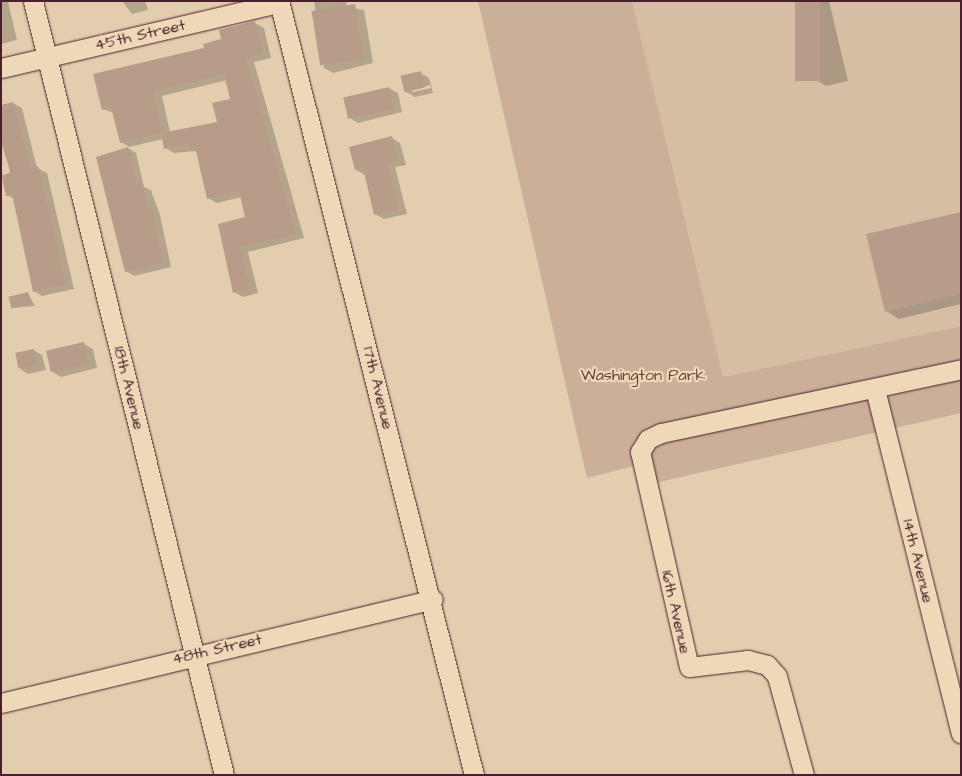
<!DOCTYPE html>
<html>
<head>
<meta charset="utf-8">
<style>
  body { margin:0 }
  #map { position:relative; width:962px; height:776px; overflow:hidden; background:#e3cdaf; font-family:"Architects Daughter",sans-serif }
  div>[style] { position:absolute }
  .built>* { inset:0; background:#d6bea4 }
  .green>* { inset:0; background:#cab099 }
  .shadow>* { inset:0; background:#0003 }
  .building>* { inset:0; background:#b89c8a; transform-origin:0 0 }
  .roads { filter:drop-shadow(0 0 1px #4a1f2b) drop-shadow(0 0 1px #4a1f2b) }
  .street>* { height:19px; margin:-9.5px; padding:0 9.5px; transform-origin:9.5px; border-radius:9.5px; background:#edd8b7 }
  span { translate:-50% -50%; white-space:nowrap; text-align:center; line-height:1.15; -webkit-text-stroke:4.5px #edd8b7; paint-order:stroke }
  .street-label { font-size:16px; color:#4a1f2b }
  .park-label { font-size:16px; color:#643c41 }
  .frame { position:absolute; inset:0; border:2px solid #4a1f2b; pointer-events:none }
</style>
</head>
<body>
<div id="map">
  <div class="built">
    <i style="clip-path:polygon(632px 1px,961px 1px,961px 326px,723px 377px)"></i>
  </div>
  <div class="green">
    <i style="clip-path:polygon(478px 1px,632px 1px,723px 377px,961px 326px,961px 413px,655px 483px,650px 462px,587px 478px)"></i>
  </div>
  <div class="shadow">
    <i style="clip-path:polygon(1px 1px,8px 2px,17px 40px,1px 44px)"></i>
    <i style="clip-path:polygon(122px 1px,145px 1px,148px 10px,132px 14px)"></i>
    <i style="clip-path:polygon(314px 1px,346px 1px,347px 7px,364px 10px,373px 63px,333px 73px,324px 68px)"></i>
    <i style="clip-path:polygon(797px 1px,829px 1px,848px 81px,826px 86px,813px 78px)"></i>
    <i style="clip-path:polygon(evenodd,255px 23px,264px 28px,271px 58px,254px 62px,304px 238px,248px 252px,258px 293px,243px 297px,234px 292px,219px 225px,247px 218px,242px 197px,217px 203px,208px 198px,197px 151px,174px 153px,165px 148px,163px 139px,129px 147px,121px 142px,114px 113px,103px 109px,255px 23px,227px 80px,232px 100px,218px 123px,170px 132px,162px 96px,227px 80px)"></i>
    <i style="clip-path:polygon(evenodd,420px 73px,429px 78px,433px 93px,415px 97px,406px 92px,420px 73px,430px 85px,431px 88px,412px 92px,412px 90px,430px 85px)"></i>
    <i style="clip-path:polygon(389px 88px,398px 93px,402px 112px,358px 123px,350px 118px)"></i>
    <i style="clip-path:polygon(13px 103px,22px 108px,37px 168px,47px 173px,74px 289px,42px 296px,34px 291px,14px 199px,7px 195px,2px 175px,11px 173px,1px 143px,1px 107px)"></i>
    <i style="clip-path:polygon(392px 138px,400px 143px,406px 165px,395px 167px,407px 214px,384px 219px,375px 214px,365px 175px,356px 170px)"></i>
    <i style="clip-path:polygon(128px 148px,136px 153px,144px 187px,151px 190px,160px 215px,171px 267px,134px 276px,126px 271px)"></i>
    <i style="clip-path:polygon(961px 213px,961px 304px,899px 319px,886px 311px)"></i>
    <i style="clip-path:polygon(28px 293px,35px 306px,12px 308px)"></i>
    <i style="clip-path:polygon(84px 344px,93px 349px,97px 368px,61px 377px,53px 372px)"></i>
    <i style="clip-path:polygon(33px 350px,42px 355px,46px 370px,28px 374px,20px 369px)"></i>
  </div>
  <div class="building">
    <i style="left:795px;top:1px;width:25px;height:80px"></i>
    <i style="left:355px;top:4px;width:55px;height:44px;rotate:81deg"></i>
    <i style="clip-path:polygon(255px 21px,263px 54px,246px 58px,296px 234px,240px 247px,250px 289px,233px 293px,218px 224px,245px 217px,239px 191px,207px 199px,195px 147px,190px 148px,189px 143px,164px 149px,161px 133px,217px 122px,212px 103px,230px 99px,224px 74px,153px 91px,163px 132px,120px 143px,111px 107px,102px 110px,93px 74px,204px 48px,203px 44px,221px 39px,219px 30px)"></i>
    <i style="left:421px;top:71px;width:17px;height:21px;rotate:77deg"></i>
    <i style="left:389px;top:87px;width:22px;height:47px;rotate:77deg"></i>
    <i style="clip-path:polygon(13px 102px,31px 168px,38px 166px,66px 284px,33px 292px,12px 194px,6px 196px,2px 178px,10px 172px,1px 135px,1px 105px)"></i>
    <i style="clip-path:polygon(392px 136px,398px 160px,387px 162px,399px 209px,374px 215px,363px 168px,355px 170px,349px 147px)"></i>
    <i style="clip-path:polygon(128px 147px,137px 185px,142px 184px,148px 209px,152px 208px,163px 262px,125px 272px,96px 157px)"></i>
    <i style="clip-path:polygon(961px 212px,961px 294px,885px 312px,866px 234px)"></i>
    <i style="left:28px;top:292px;width:12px;height:20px;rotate:76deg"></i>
    <i style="left:84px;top:342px;width:22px;height:39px;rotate:77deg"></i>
    <i style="left:34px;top:349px;width:16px;height:19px;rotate:79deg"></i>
  </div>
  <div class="roads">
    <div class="street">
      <i style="left:33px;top:1px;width:797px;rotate:76.14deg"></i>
      <i style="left:279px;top:1px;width:798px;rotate:75.86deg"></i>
      <i style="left:1px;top:68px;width:285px;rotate:-13.2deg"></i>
      <i style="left:875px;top:389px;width:355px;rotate:76deg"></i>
      <i style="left:1px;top:703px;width:444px;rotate:-13.5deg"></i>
      <i style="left:804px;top:775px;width:103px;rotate:-105.3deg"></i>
      <i style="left:777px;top:676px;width:15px;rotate:-132deg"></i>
      <i style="left:767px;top:665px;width:20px;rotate:-165deg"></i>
      <i style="left:748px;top:660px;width:59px;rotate:173.2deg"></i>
      <i style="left:689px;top:667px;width:221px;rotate:-102.8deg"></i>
      <i style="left:640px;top:452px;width:15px;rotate:-58deg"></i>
      <i style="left:648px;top:439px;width:14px;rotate:-25deg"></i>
      <i style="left:661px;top:433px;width:307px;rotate:-12deg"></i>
    </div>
  </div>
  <div class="street-label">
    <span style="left:140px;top:35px;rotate:-13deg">45th Street</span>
    <span style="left:129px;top:388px;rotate:76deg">18th Avenue</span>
    <span style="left:378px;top:388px;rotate:76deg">17th Avenue</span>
    <span style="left:918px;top:561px;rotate:76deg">14th Avenue</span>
    <span style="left:676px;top:612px;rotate:77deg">16th Avenue</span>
    <span style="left:217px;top:649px;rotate:-13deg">48th Street</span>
  </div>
  <div class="park-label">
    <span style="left:643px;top:375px">Washington Park</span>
  </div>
  <div class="frame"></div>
</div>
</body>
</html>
